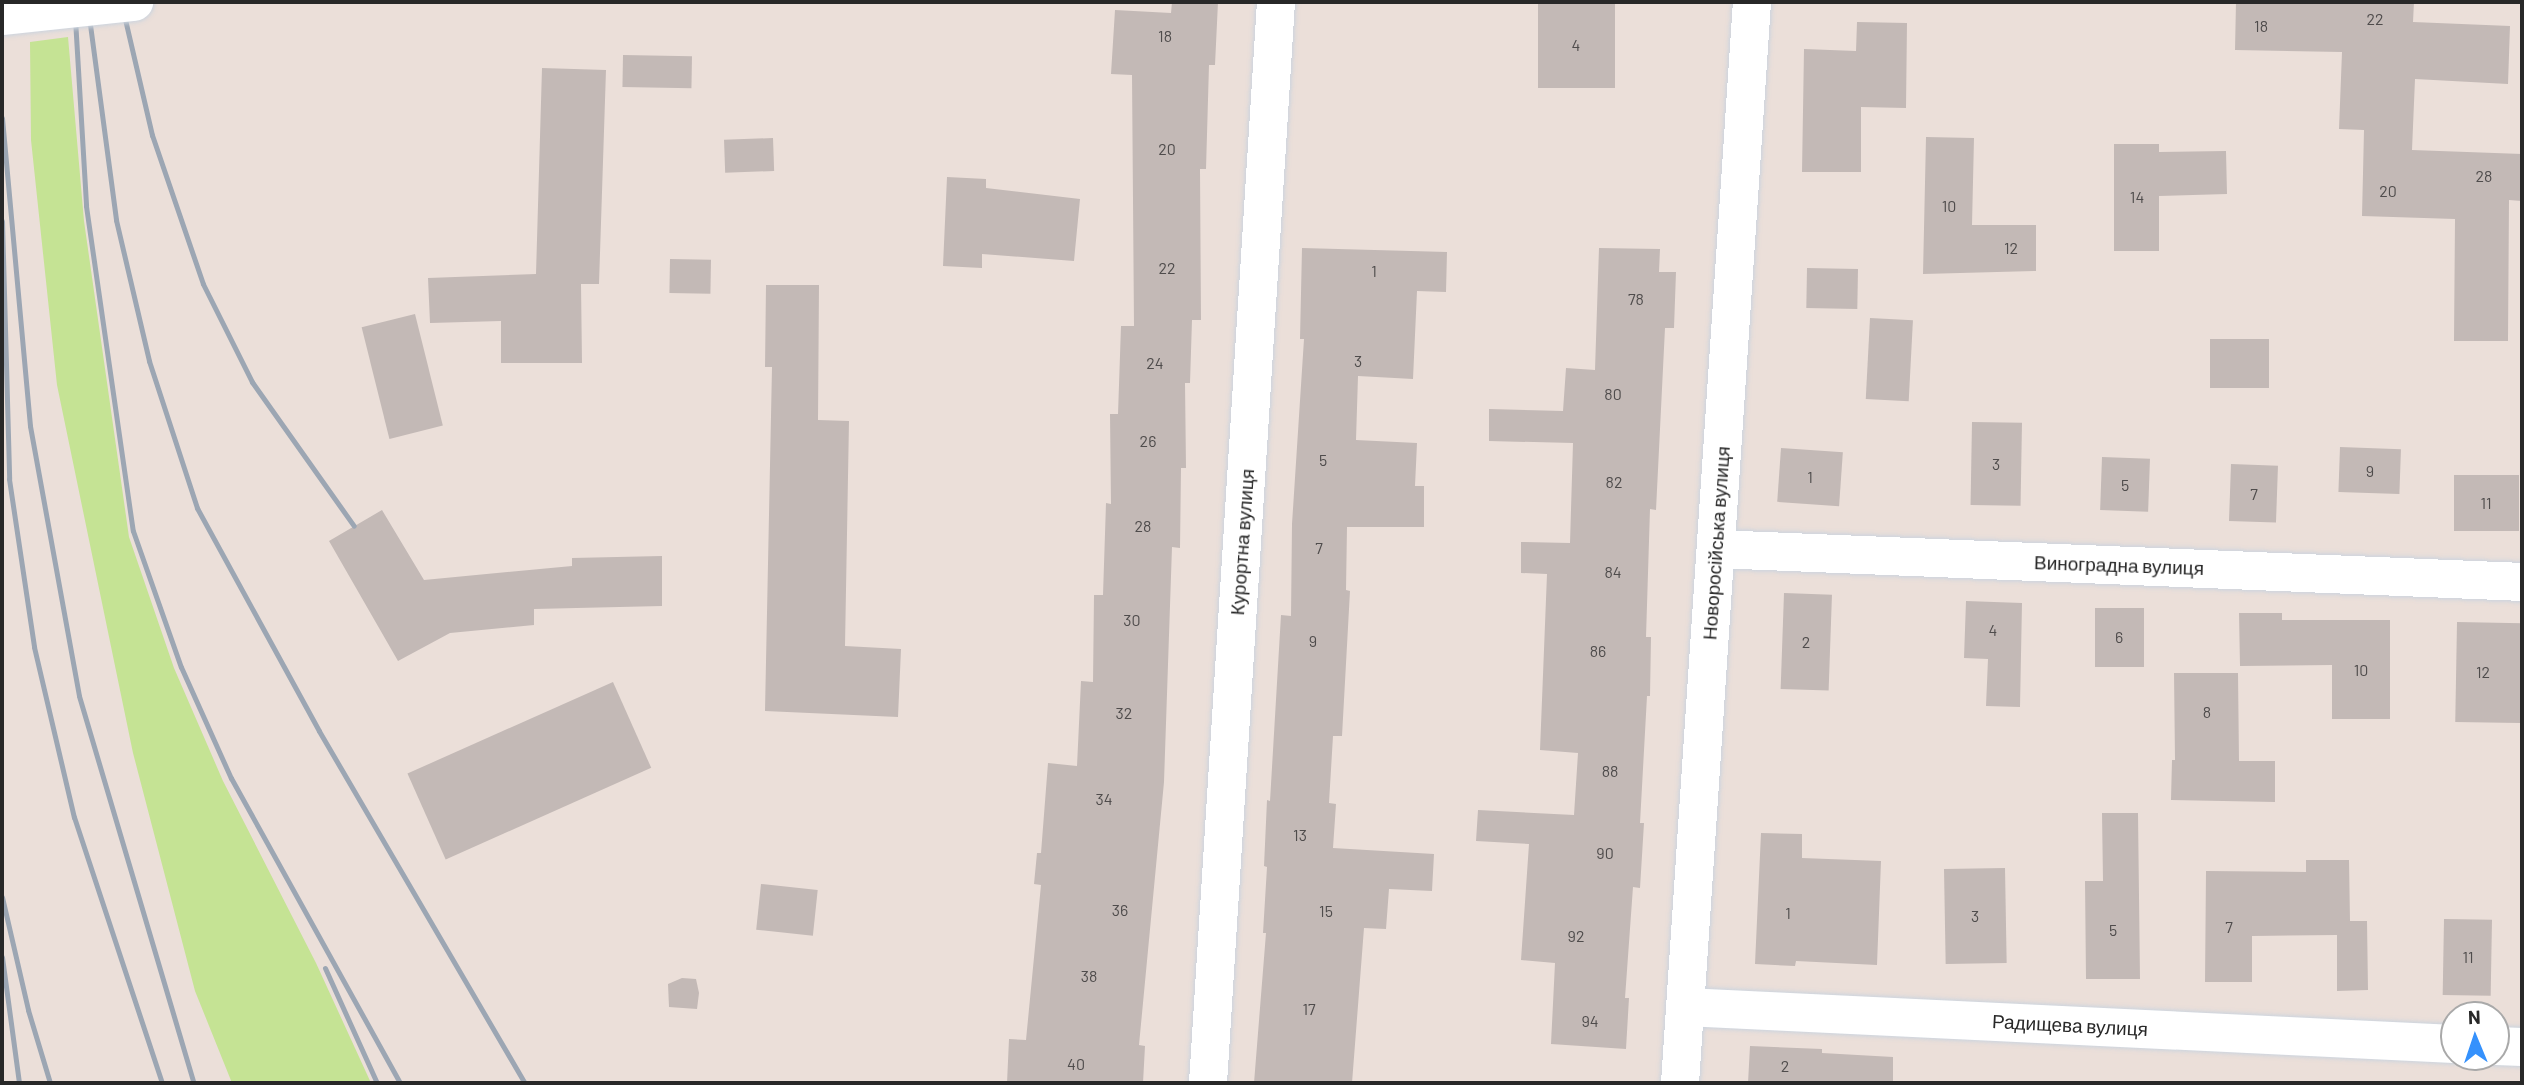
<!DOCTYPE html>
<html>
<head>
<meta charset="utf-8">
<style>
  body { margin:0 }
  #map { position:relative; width:2524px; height:1085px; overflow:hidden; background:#ebdfd9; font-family:Barlow,sans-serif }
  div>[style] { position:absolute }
  .green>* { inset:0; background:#c5e394 }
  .building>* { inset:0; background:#c3b9b6; transform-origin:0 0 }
  .roads { filter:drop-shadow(0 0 2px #ccd4de) drop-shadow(0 0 2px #ccd4de) }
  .minor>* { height:38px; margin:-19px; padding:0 19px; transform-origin:19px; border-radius:19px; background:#fff }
  .rail>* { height:5px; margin:-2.5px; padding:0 2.5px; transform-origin:2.5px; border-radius:2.5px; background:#9ca6b3 }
  .bridges { filter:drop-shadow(0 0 2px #ccd4de) drop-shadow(0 0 2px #ccd4de) }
  .tertiary-bridge>* { height:38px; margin:-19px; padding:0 19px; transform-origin:19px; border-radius:19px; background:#fff }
  span { translate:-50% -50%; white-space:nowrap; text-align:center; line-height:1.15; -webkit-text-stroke:5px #fff; paint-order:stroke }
  .number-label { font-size:16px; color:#4f4c4c }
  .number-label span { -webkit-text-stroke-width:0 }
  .street-label { font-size:19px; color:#282828 }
  .frame { position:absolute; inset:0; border:4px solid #282828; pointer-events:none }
  .north { position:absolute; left:2440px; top:1001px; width:70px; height:70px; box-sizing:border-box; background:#fff; border:2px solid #a9a9a9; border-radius:50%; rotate:358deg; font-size:19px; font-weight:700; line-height:28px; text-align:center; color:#282828 }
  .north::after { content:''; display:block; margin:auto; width:24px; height:32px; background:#3591fc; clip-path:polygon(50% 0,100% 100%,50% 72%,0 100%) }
</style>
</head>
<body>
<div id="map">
  <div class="green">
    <i style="clip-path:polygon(68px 37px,84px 221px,129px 537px,174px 668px,223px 781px,316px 963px,371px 1083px,232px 1083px,195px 991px,133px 753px,57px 385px,31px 140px,30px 42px)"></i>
  </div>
  <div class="building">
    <i style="clip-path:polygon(1172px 2px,1218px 2px,1215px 65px,1209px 65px,1206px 169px,1200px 169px,1201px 320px,1192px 320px,1190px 383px,1185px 383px,1186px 468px,1181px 468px,1180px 548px,1172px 547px,1164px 782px,1139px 1045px,1145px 1046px,1143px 1083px,1007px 1083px,1009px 1039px,1026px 1040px,1041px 885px,1034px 884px,1037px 853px,1041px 853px,1048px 763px,1077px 766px,1081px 681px,1093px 682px,1094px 595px,1103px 595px,1106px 503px,1111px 504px,1110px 414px,1118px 414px,1121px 326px,1134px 326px,1132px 75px,1111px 74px,1115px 10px,1171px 13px)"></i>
    <i style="left:1538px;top:2px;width:77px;height:86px"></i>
    <i style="clip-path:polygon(2236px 2px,2414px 2px,2413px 22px,2510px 26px,2508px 84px,2415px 79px,2412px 150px,2522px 154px,2522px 201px,2509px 200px,2508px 341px,2454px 341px,2455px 219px,2362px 216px,2364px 130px,2339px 129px,2342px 52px,2235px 50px)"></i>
    <i style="clip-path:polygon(1857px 22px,1907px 23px,1906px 108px,1861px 107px,1861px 172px,1802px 172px,1804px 49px,1856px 51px)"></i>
    <i style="left:623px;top:55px;width:69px;height:32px;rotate:1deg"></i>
    <i style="clip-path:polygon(542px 68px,606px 70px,599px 284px,581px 284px,582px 363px,501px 363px,501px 321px,430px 323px,428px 278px,536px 274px)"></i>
    <i style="clip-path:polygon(1926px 137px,1974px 138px,1972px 225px,2036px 225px,2036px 271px,1923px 274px)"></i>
    <i style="left:773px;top:138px;width:33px;height:49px;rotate:88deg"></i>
    <i style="clip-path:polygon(2114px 144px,2159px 144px,2159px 152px,2226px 151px,2227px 194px,2159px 196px,2159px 251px,2114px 251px)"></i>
    <i style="clip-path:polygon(947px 177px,986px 179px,986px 188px,1080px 199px,1074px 261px,982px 254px,982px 268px,943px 266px)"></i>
    <i style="clip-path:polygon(1302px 248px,1447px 252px,1446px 292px,1417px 291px,1413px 379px,1358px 376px,1356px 440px,1417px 443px,1415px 486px,1424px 486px,1424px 527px,1347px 527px,1346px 590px,1350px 591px,1342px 736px,1333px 736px,1329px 803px,1336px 804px,1333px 848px,1434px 854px,1432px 891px,1389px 889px,1386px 929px,1364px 928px,1352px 1083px,1254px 1083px,1266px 933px,1263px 933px,1267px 867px,1264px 866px,1267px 800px,1270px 801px,1281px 615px,1291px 616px,1292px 524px,1304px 339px,1300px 339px)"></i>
    <i style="clip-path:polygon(1599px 248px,1660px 249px,1659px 272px,1676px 272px,1674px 328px,1665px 328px,1656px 510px,1650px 509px,1646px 637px,1651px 637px,1650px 696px,1647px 696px,1640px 823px,1644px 823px,1640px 888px,1633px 887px,1625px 998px,1629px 998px,1626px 1049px,1551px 1044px,1555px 963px,1521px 960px,1529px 844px,1476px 841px,1478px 810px,1574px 815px,1578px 753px,1540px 750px,1547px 574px,1521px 573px,1521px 542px,1570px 543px,1573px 443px,1489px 441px,1489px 409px,1563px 411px,1566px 368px,1595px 370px)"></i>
    <i style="left:670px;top:259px;width:41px;height:34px;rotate:1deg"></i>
    <i style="left:1807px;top:268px;width:51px;height:40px;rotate:1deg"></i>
    <i style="clip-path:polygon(766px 285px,819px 285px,818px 420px,849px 421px,845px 646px,901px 649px,898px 717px,765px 711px,772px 367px,765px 367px)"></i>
    <i style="left:415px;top:314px;width:115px;height:55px;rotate:76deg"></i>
    <i style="left:1870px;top:318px;width:43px;height:81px;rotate:3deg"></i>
    <i style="left:2210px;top:339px;width:59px;height:49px"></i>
    <i style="left:1972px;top:422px;width:50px;height:83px;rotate:1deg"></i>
    <i style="left:2340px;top:447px;width:61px;height:45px;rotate:2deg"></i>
    <i style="left:1781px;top:448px;width:62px;height:54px;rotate:4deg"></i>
    <i style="left:2102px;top:457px;width:48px;height:53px;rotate:2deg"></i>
    <i style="left:2231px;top:464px;width:47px;height:57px;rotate:2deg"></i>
    <i style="left:2454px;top:475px;width:65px;height:56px"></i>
    <i style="clip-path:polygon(382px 510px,424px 580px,572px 566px,572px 558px,662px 556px,662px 606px,534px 609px,534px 625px,450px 633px,398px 661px,329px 541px)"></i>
    <i style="left:1784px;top:593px;width:48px;height:96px;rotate:2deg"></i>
    <i style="clip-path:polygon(1966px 601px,2022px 603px,2020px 707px,1986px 706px,1988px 659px,1964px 658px)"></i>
    <i style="left:2095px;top:608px;width:49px;height:59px"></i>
    <i style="clip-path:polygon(2239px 613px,2282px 613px,2282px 620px,2390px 620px,2390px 719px,2332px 719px,2332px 665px,2240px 666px)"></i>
    <i style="left:2457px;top:622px;width:65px;height:100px;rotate:1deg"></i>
    <i style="clip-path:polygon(2174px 673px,2238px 673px,2239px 761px,2275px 761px,2275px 802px,2171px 800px,2172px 760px,2175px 760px)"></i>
    <i style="left:613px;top:682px;width:94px;height:225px;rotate:66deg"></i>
    <i style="clip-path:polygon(2102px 813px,2138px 813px,2140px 979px,2086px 979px,2085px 881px,2103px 881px)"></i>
    <i style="clip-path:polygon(1761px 833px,1802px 834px,1802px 858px,1881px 861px,1877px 965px,1796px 961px,1795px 966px,1755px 964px)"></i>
    <i style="clip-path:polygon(2306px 860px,2349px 860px,2350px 921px,2367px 921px,2368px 990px,2337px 991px,2337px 935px,2252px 936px,2252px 982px,2205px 982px,2206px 871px,2306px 872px)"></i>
    <i style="left:2005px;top:868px;width:95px;height:61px;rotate:89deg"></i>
    <i style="left:761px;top:884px;width:57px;height:46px;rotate:6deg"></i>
    <i style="left:2444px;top:919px;width:48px;height:76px;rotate:1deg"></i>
    <i style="clip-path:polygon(682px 978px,696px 979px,699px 993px,697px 1009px,669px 1007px,668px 984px)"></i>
    <i style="clip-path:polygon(1750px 1046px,1822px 1049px,1822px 1053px,1893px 1057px,1893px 1083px,1748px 1083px)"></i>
  </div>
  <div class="roads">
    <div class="minor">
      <i style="left:1716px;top:549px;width:807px;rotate:2.34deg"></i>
      <i style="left:1685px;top:1007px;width:770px;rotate:2.75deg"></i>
      <i style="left:2496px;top:1046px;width:26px;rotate:2deg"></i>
      <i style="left:1208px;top:1083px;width:1083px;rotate:-86.4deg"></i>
      <i style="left:1680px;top:1083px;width:1083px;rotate:-86.19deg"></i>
    </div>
  </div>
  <div class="rail">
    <i style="left:74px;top:2px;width:204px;rotate:86.6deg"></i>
    <i style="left:86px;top:206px;width:328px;rotate:81.8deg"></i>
    <i style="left:133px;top:531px;width:144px;rotate:70.6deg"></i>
    <i style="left:181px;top:667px;width:122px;rotate:65.8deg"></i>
    <i style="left:231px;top:778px;width:349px;rotate:61deg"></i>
    <i style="left:87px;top:2px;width:220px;rotate:82.4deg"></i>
    <i style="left:116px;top:220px;width:145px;rotate:76.8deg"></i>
    <i style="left:149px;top:361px;width:155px;rotate:71.9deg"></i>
    <i style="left:197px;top:508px;width:254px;rotate:61.3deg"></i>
    <i style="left:319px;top:731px;width:408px;rotate:59.7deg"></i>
    <i style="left:121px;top:2px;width:137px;rotate:76.9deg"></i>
    <i style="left:152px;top:135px;width:157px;rotate:71.1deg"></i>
    <i style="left:203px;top:284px;width:110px;rotate:63.4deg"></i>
    <i style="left:252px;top:382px;width:176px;rotate:54.7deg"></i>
    <i style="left:2px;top:118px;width:309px;rotate:84.8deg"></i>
    <i style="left:30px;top:426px;width:274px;rotate:79.7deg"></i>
    <i style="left:79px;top:696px;width:404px;rotate:73.5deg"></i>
    <i style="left:2px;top:221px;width:258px;rotate:88.4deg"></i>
    <i style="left:9px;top:479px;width:170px;rotate:81.5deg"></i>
    <i style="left:34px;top:647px;width:175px;rotate:76.8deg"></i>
    <i style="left:74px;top:817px;width:280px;rotate:71.7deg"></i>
    <i style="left:2px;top:897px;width:116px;rotate:77deg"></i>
    <i style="left:28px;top:1010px;width:76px;rotate:73.2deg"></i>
    <i style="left:2px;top:957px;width:127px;rotate:82.3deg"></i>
    <i style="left:325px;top:968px;width:126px;rotate:65.7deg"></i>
  </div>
  <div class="bridges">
    <div class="tertiary-bridge">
      <i style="left:2px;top:16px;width:133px;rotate:-6.1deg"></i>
    </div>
  </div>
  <div class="number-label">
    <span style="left:2375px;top:19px">22</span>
    <span style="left:2261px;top:26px">18</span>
    <span style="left:1165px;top:36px">18</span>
    <span style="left:1576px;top:45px">4</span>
    <span style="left:1167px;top:149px">20</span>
    <span style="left:2484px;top:176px">28</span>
    <span style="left:2388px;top:191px">20</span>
    <span style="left:2137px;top:197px">14</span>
    <span style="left:1949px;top:206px">10</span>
    <span style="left:2011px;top:248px">12</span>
    <span style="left:1167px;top:268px">22</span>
    <span style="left:1374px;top:271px">1</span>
    <span style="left:1636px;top:299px">78</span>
    <span style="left:1358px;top:361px">3</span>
    <span style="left:1155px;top:363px">24</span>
    <span style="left:1613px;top:394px">80</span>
    <span style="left:1148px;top:441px">26</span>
    <span style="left:1323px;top:460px">5</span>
    <span style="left:1996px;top:464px">3</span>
    <span style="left:2370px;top:471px">9</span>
    <span style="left:1810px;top:477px">1</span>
    <span style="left:1614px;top:482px">82</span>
    <span style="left:2125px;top:485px">5</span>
    <span style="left:2254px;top:494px">7</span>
    <span style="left:2486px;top:503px">11</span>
    <span style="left:1143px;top:526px">28</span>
    <span style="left:1319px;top:548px">7</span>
    <span style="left:1613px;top:572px">84</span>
    <span style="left:1132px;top:620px">30</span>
    <span style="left:1993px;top:630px">4</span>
    <span style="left:2119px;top:637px">6</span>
    <span style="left:1313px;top:641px">9</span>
    <span style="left:1806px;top:642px">2</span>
    <span style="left:1598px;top:651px">86</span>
    <span style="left:2361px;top:670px">10</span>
    <span style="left:2483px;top:672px">12</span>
    <span style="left:2207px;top:712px">8</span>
    <span style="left:1124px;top:713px">32</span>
    <span style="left:1610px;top:771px">88</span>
    <span style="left:1104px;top:799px">34</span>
    <span style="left:1300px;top:835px">13</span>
    <span style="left:1605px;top:853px">90</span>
    <span style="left:1120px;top:910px">36</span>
    <span style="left:1326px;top:911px">15</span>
    <span style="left:1788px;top:913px">1</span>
    <span style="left:1975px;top:916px">3</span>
    <span style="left:2229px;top:927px">7</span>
    <span style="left:2113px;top:930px">5</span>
    <span style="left:1576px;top:936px">92</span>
    <span style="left:2468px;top:957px">11</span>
    <span style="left:1089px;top:976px">38</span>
    <span style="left:1309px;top:1009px">17</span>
    <span style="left:1590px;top:1021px">94</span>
    <span style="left:1076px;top:1064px">40</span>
    <span style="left:1785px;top:1066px">2</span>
  </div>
  <div class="street-label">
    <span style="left:1242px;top:542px;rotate:-86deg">Курортна вулиця</span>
    <span style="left:1716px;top:543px;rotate:-86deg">Новоросійська вулиця</span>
    <span style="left:2119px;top:565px;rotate:2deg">Виноградна вулиця</span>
    <span style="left:2070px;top:1025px;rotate:3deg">Радищева вулиця</span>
  </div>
  <div class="frame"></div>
  <div class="north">N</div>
</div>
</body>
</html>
